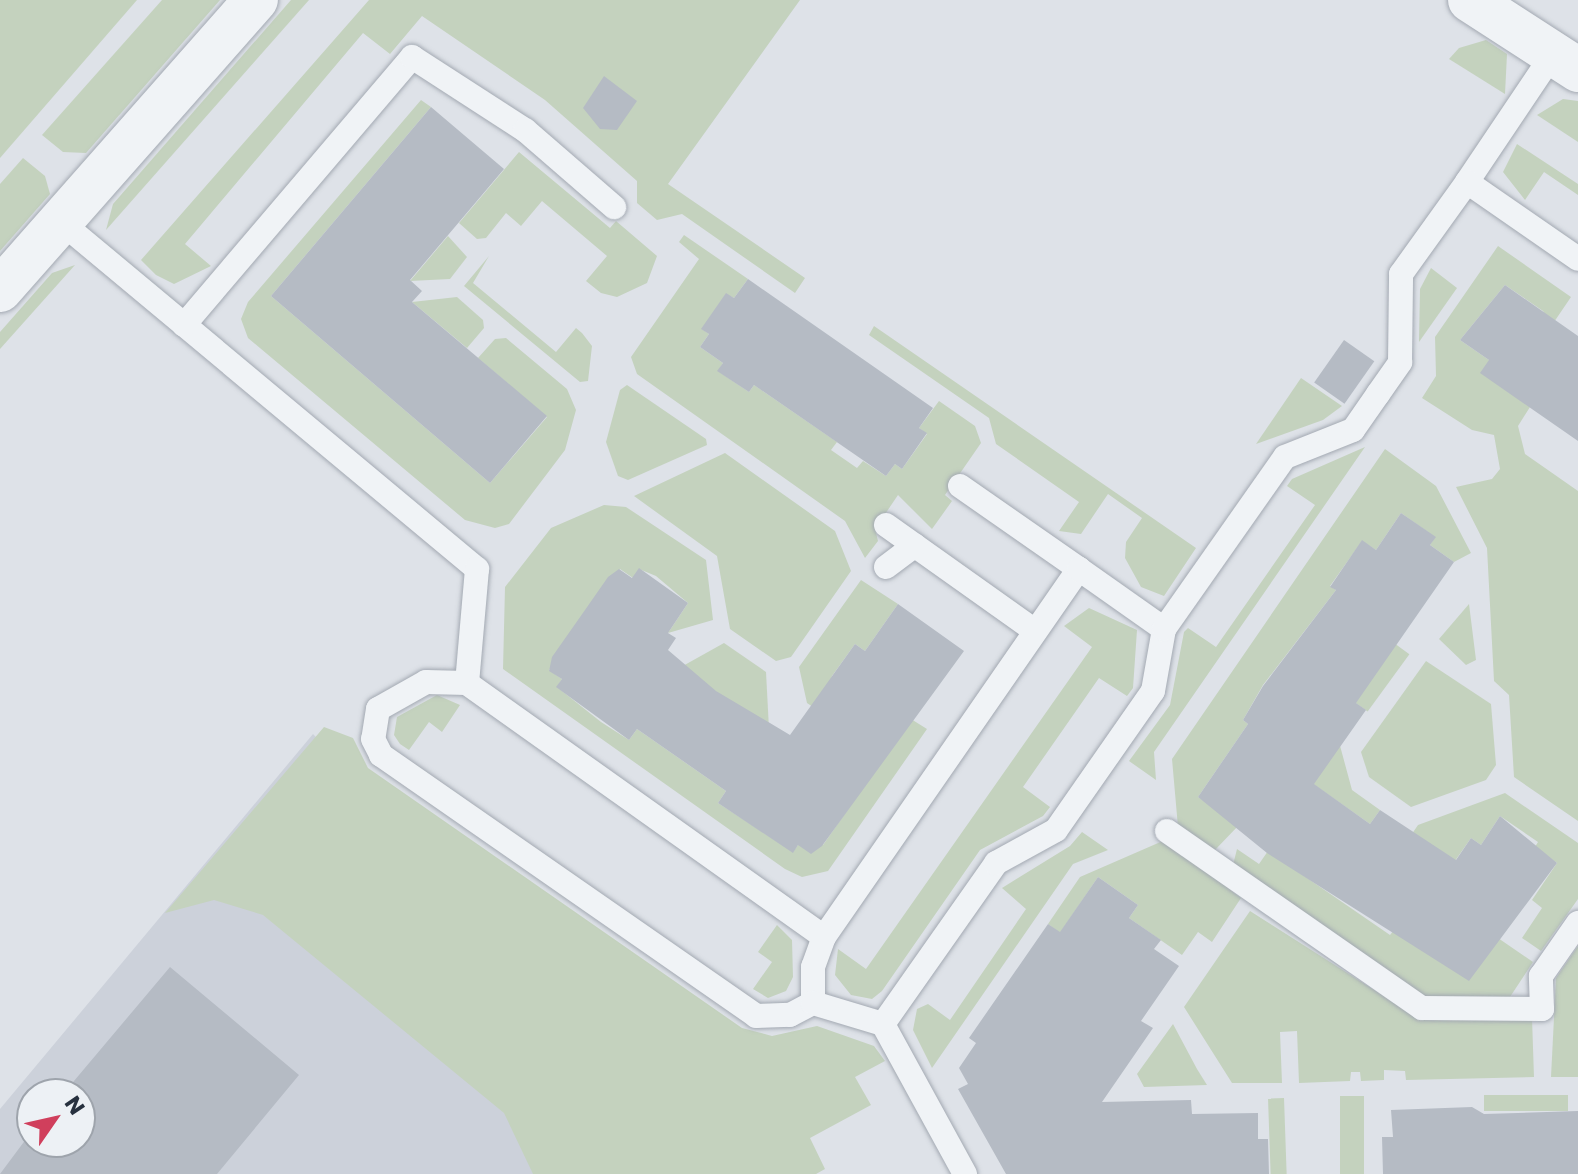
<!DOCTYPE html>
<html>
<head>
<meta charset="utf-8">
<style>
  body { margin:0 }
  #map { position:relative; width:1578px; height:1174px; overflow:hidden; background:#dee2e8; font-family:Poppins,sans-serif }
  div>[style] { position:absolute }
  .built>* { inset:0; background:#ccd1da }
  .green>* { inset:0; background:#c4d2be; transform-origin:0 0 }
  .building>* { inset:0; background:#b5bbc4; transform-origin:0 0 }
  .roads { filter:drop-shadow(0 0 2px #a3a9b2) drop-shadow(0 0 2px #a3a9b2) }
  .lane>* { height:24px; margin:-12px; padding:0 12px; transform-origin:12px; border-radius:12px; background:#f0f3f6 }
  .street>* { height:44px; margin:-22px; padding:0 22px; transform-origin:22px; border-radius:22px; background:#f0f3f6 }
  span { translate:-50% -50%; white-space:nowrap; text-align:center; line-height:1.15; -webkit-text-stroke:7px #edf1f5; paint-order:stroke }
  .north { position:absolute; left:16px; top:1078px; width:80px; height:80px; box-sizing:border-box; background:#edf1f5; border:2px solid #9ea4ac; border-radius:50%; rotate:56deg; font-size:22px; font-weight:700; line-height:32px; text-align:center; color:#27313f }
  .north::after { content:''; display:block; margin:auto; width:28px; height:36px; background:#d03f5c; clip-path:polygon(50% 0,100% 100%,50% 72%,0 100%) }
</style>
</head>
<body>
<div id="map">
  <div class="built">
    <i style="clip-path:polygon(evenodd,313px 734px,745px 1174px,0 1174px,0 1109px,313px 734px,32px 1094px,80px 1094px,80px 1142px,32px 1142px,32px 1094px)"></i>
  </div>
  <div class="green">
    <i style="clip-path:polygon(0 0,137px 0,0 158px)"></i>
    <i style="clip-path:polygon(162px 0,220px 0,86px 153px,63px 152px,42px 135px)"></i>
    <i style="clip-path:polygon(291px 0,309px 0,106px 230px,113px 204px)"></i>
    <i style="clip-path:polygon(369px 0,800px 0,668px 184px,805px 278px,795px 293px,682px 214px,657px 220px,637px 203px,637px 181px,545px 100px,422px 16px,390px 54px,363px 33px,185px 244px,211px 266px,174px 284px,156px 275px,141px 260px)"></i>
    <i style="clip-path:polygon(1486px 40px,1507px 54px,1505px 94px,1449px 59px,1459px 48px)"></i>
    <i style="clip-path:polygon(1563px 99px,1578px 101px,1578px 142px,1537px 115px)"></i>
    <i style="clip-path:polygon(421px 100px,431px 107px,271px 296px,490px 483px,547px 417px,478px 358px,495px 339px,506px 338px,567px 389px,576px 410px,565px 450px,509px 524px,495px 528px,465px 520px,248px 338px,241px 319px,248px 302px)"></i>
    <i style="clip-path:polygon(1517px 144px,1578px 184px,1578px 195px,1544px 172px,1525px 200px,1503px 172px)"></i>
    <i style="clip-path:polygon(519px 152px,610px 228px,616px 221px,657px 256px,647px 283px,617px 297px,601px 293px,586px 281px,607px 256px,542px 201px,521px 226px,506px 213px,486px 238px,477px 239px,459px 223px)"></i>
    <i style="clip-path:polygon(23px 158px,45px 176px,50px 194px,0 251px,0 184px)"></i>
    <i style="clip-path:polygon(684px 235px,748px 279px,734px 298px,726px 294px,702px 329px,709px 334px,700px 347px,723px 363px,718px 371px,749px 392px,754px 385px,837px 442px,831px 450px,857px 468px,863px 461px,886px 476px,895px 464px,902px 469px,927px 434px,919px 428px,939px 401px,975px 426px,981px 443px,945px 495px,952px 501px,932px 529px,898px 495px,875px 529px,878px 541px,865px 558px,845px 521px,637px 374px,631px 357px,699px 259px,679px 242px)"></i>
    <i style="clip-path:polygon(448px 236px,467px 257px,450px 279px,410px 281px)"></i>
    <i style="clip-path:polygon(1498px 246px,1571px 297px,1552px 325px,1543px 311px,1505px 285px,1460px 340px,1489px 360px,1530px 407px,1518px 426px,1525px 454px,1578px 491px,1578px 821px,1514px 777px,1509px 695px,1494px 681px,1487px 548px,1456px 487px,1492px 479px,1500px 469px,1494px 435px,1472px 430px,1422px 398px,1436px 376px,1435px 337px)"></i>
    <i style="clip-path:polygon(489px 256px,473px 283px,556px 352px,576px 328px,582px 333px,592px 346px,588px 381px,580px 382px,464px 286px)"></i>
    <i style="clip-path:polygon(75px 265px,0 349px,0 332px,52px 273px)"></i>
    <i style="clip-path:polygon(1431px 268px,1457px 288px,1419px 342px,1420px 289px)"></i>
    <i style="clip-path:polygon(457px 297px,483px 320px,484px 328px,467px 348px,412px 302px)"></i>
    <i style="clip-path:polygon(874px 326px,1196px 548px,1164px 596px,1141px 587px,1125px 558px,1126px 542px,1142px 518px,1108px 494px,1081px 534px,1059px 531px,1079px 502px,996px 444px,989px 418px,869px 335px)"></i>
    <i style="clip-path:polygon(1301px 378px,1342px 406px,1323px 420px,1256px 444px)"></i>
    <i style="clip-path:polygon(627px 385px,706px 439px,707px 445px,628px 480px,618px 476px,606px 442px,620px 390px)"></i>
    <i style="clip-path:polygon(1365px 447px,1154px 752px,1156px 780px,1129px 761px,1170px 705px,1184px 632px,1188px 628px,1216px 647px,1315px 505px,1287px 486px,1292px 479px)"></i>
    <i style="clip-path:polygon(1385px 449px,1436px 486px,1471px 553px,1454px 562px,1430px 545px,1435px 537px,1401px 513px,1376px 550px,1362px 541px,1330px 586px,1336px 590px,1263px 685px,1243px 720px,1248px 724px,1198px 797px,1239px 825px,1214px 851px,1178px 827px,1172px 759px)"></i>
    <i style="clip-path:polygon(725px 453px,835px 531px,851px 571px,791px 657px,776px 661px,730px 629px,717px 556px,634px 496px)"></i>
    <i style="clip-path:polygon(604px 505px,626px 507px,706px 560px,713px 620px,668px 633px,688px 603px,656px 576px,639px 569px,633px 578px,620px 569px,549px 670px,562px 679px,557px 687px,601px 722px,629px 740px,637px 729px,726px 791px,718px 803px,793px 852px,798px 845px,823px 845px,911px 719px,927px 729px,828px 871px,802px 877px,785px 869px,503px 669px,505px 587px,551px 528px)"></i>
    <i style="clip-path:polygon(861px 580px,898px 604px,865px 651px,855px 644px,832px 676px,822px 713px,807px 703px,799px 667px)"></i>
    <i style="clip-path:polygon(1469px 604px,1476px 660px,1466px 665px,1439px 639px)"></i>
    <i style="clip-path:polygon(1089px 608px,1137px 630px,1133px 688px,1127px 696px,1099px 678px,1023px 787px,1050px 807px,1043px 816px,980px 850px,882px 991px,872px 999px,851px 995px,835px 975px,838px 949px,866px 969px,1092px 647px,1064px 626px)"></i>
    <i style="clip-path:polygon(724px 643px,766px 672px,769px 729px,681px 667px)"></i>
    <i style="left:1394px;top:643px;width:19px;height:71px;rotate:36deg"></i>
    <i style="clip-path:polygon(1426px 661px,1491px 704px,1496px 765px,1486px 780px,1411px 807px,1369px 777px,1361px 752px)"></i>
    <i style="clip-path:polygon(437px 695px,460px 705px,442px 732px,429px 722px,409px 750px,400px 744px,394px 735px,397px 717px)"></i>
    <i style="clip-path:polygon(324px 727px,353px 738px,368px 768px,742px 1028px,772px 1036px,817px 1026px,874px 1046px,885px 1061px,855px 1077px,871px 1105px,810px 1138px,825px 1169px,816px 1174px,533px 1174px,504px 1113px,263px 915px,214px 900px,165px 913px)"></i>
    <i style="clip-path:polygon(1339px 742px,1352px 790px,1380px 810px,1370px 824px,1299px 774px)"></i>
    <i style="clip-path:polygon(1505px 793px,1578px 843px,1578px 899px,1541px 951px,1522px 938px,1542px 908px,1532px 900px,1557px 863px,1535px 847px,1538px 842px,1500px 816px,1481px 845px,1471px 838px,1445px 875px,1403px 847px,1418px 825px)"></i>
    <i style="clip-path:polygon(1082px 832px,1108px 850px,1073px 864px,932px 1068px,913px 1030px,917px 1009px,928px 1004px,950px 1020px,1026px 909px,1002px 888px,1070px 846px)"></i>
    <i style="clip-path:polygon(1165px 840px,1241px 898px,1212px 942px,1198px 932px,1182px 955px,1129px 918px,1138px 905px,1098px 877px,1060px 933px,1048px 924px,1080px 877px)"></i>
    <i style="clip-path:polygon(1237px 849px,1259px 864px,1268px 851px,1390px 935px,1394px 930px,1498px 938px,1533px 962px,1508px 1000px,1426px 999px,1233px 865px)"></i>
    <i style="clip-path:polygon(1250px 911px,1415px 1016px,1532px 1018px,1534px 1077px,1406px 1080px,1405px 1071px,1384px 1070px,1384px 1080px,1361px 1081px,1360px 1072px,1351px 1072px,1350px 1081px,1299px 1083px,1297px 1031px,1280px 1032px,1282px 1083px,1232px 1083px,1184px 1007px)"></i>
    <i style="clip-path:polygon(777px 925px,792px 940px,793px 977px,786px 991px,768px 998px,753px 989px,772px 962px,758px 952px)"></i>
    <i style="clip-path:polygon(1578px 946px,1578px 1077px,1551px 1077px,1556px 978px)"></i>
    <i style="clip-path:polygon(1173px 1024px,1197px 1069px,1207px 1085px,1144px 1087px,1137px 1074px)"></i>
    <i style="left:1568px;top:1095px;width:16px;height:84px;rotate:90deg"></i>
    <i style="left:1340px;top:1096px;width:24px;height:78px"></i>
    <i style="left:1284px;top:1098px;width:76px;height:16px;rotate:88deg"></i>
  </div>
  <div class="building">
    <i style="clip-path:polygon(604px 76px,637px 101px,617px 130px,600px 129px,583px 108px)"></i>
    <i style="clip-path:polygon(431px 107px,504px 169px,410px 280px,422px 291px,412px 302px,547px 416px,490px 483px,271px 296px)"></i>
    <i style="clip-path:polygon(748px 279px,933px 408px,919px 428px,927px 433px,902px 469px,895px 464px,886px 476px,754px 385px,749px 392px,717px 371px,723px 363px,700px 347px,709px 334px,701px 329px,726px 293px,734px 298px)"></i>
    <i style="clip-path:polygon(1505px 285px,1578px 336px,1578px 441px,1480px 373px,1489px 360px,1460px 340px)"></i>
    <i style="left:1344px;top:340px;width:37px;height:52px;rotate:35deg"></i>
    <i style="clip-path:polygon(1401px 513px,1436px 537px,1430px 545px,1454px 562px,1356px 703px,1366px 710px,1314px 784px,1370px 824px,1380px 810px,1456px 860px,1471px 838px,1481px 845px,1500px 816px,1557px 863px,1469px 981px,1267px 853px,1198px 797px,1248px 724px,1243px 720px,1263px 686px,1336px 590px,1330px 587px,1362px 540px,1376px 550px)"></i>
    <i style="clip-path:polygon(639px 568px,688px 603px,668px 633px,676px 638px,668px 650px,716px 691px,790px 735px,855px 644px,865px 651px,898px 604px,964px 651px,822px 846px,811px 854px,798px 845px,793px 853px,718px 803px,726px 791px,637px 729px,629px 740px,556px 687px,562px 679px,549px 671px,552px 657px,585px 610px,608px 577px,619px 569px,632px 578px)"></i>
    <i style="clip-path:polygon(1098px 877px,1138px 905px,1129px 918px,1161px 940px,1154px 949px,1179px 966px,1141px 1021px,1153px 1028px,1102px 1102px,1191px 1100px,1192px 1114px,1258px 1113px,1258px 1139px,1268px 1139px,1269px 1174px,1006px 1174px,958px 1089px,968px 1084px,959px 1068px,976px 1043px,969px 1038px,1048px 924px,1060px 932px)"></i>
    <i style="clip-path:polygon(170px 967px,299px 1075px,217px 1174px,0 1174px,32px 1131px,32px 1142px,80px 1142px,80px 1094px,63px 1094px)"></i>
    <i style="clip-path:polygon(1472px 1107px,1484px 1114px,1578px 1111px,1578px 1174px,1383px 1174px,1382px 1137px,1393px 1137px,1391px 1110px)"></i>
  </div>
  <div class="roads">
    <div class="lane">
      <i style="left:1467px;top:182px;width:154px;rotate:-56.1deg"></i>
      <i style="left:61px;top:222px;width:542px;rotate:39.83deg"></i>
      <i style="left:477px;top:569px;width:114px;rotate:95deg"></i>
      <i style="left:184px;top:325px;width:352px;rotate:-49.6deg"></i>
      <i style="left:412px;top:57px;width:135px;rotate:32.9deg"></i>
      <i style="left:525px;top:130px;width:118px;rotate:40.9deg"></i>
      <i style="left:960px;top:486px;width:145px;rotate:34.9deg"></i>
      <i style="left:886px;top:525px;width:183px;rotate:35.4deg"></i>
      <i style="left:886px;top:567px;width:36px;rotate:-37deg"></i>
      <i style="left:1167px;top:831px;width:310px;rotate:34.8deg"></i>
      <i style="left:1422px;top:1008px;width:120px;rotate:0.5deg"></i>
      <i style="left:1542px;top:1009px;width:33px;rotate:-92deg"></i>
      <i style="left:1541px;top:976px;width:65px;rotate:-55.1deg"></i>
      <i style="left:824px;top:937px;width:448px;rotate:-55.3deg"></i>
      <i style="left:1079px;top:569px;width:104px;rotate:35.2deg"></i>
      <i style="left:813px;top:1003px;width:36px;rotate:-90deg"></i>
      <i style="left:813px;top:967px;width:32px;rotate:-70deg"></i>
      <i style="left:824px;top:937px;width:438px;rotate:-144.6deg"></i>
      <i style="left:467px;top:683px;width:41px;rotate:-178.6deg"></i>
      <i style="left:426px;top:682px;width:55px;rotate:150.6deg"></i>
      <i style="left:378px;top:709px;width:30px;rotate:99deg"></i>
      <i style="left:373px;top:739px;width:18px;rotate:63deg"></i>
      <i style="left:381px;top:755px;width:457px;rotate:34.8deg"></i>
      <i style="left:756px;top:1016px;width:34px;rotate:-2deg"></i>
      <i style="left:790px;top:1015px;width:26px;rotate:-28deg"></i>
      <i style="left:813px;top:1003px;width:73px;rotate:16.7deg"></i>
      <i style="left:965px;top:1174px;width:171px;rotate:-118.7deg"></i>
      <i style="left:883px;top:1024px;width:197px;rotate:-54.9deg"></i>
      <i style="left:996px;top:863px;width:68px;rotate:-28.8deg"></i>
      <i style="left:1056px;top:830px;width:169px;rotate:-55.1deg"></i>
      <i style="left:1153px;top:691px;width:63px;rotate:-79.9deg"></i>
      <i style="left:1164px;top:629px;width:210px;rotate:-54.9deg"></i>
      <i style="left:1285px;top:457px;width:73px;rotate:-21.7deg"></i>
      <i style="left:1353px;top:430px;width:44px;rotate:-55.2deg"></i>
      <i style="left:1378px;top:394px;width:39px;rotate:-55deg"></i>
      <i style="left:1400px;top:362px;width:88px;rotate:-89.3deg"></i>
      <i style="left:1401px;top:274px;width:113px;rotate:-54.3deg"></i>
      <i style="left:1467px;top:182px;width:135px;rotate:34.7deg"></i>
    </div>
    <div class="street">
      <i style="left:1470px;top:0;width:129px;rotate:32.9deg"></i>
      <i style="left:0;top:290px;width:387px;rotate:-48.6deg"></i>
    </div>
  </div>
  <div class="north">N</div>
</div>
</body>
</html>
